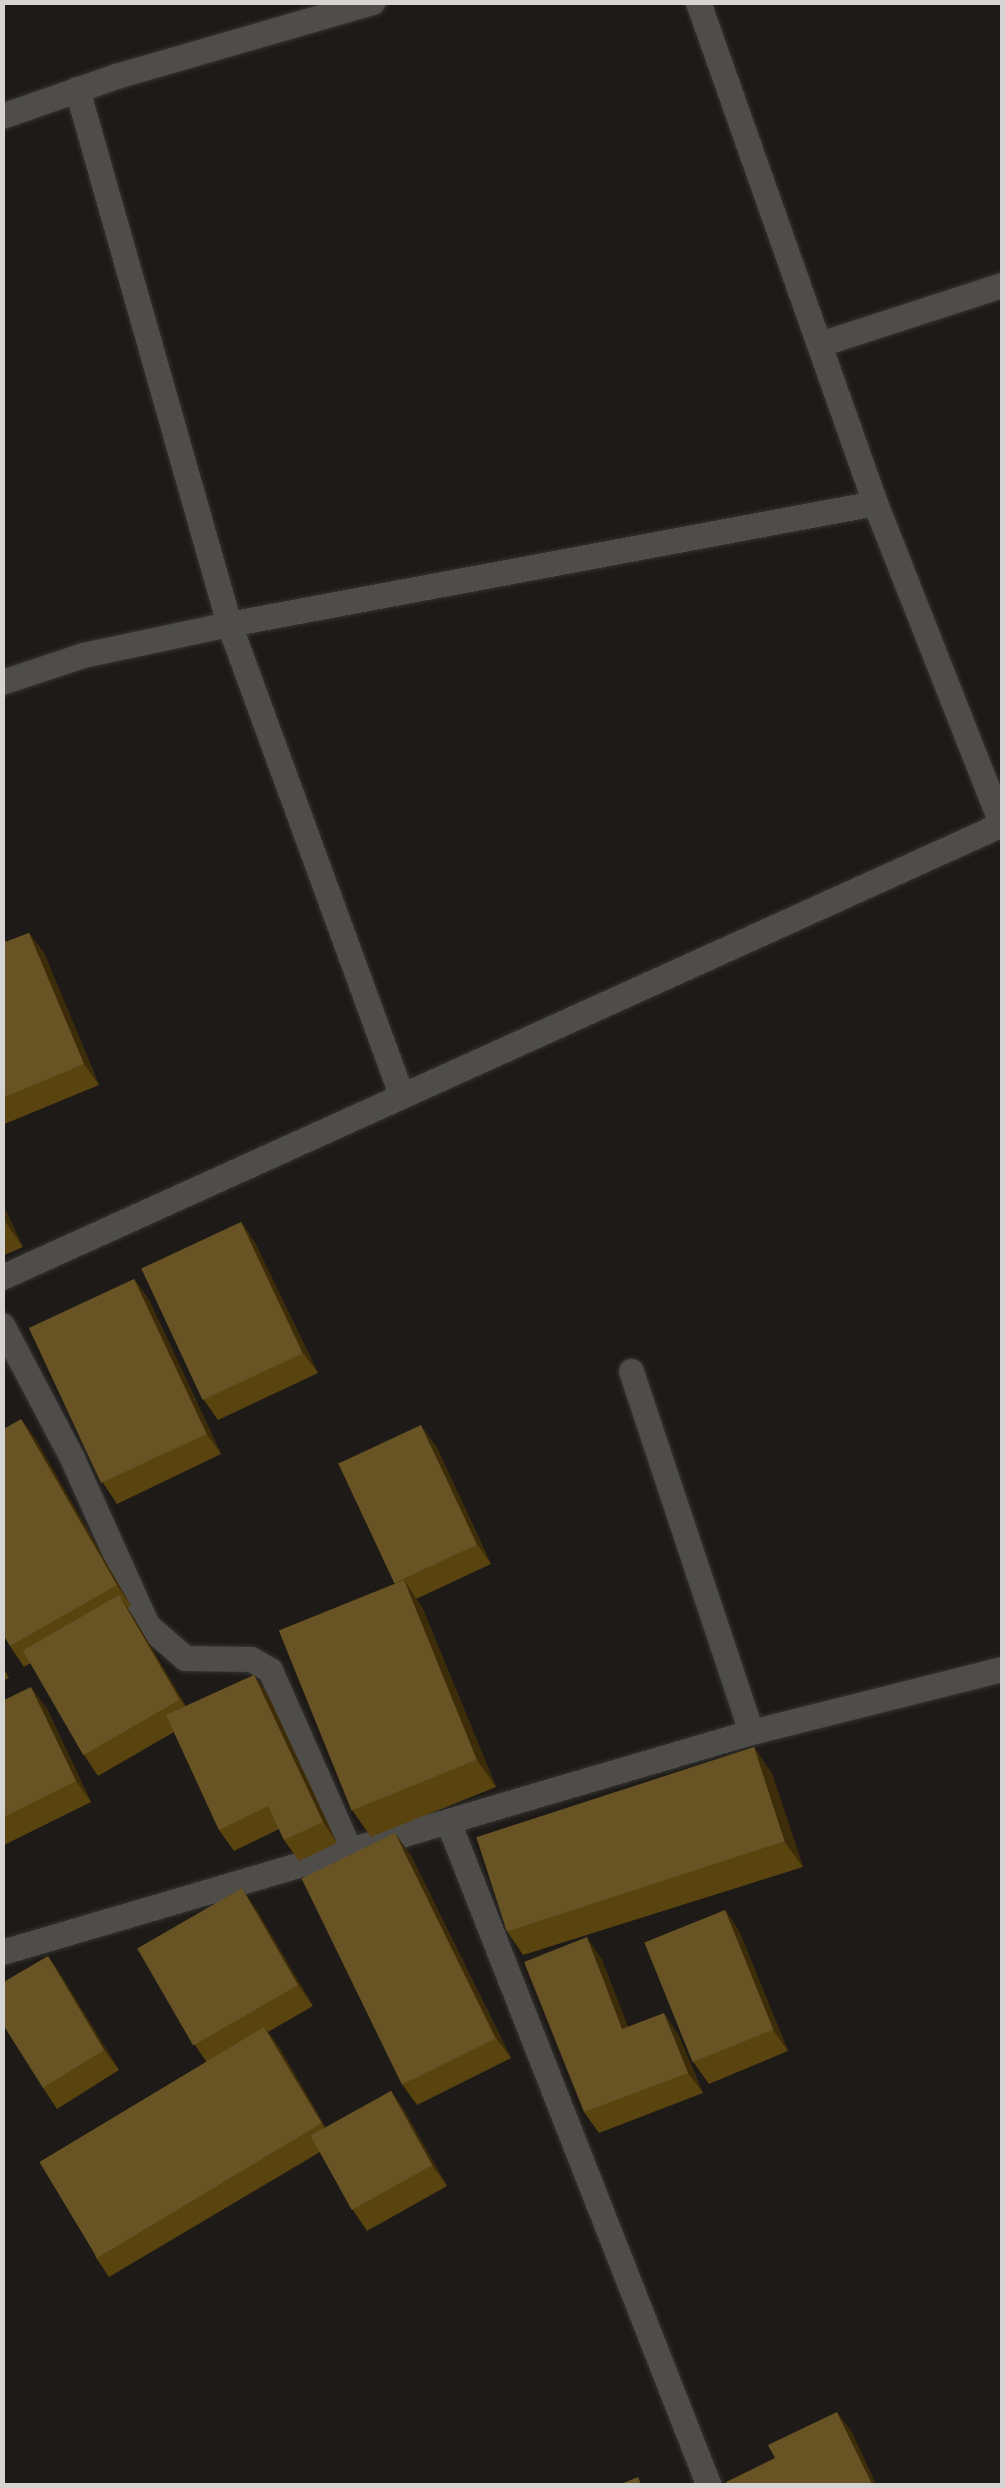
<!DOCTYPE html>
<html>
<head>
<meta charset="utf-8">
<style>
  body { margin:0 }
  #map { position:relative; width:1005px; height:2488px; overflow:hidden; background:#1d1a17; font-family:"Titillium Web",sans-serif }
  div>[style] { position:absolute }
  .roads { filter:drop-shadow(0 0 2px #353432) drop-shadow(0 0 2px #353432) }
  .street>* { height:25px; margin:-12.5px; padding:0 12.5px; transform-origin:12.5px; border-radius:12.5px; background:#4f4d49 }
  .wall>* { inset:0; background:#59430f }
  .shaded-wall>* { inset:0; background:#3c2c09 }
  .building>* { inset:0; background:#675324; transform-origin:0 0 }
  span { translate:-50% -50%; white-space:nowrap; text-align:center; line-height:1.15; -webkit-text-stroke:10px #1d1a17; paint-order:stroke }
  .frame { position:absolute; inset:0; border:5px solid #d7d5d3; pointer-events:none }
</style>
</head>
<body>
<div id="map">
  <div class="roads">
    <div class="street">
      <i style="left:698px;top:2px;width:531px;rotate:70.54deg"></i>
      <i style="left:875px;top:503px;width:347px;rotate:68.5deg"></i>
      <i style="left:77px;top:89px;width:556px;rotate:74.14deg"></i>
      <i style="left:229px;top:624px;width:500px;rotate:69.9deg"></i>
      <i style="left:2px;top:116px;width:121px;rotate:-19.3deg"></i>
      <i style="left:116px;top:76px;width:267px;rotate:-16.1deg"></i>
      <i style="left:823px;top:343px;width:188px;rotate:-18deg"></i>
      <i style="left:2px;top:682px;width:85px;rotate:-18.4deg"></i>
      <i style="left:83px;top:655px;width:149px;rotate:-12deg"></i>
      <i style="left:229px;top:624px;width:657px;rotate:-10.61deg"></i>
      <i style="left:2px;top:1277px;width:1098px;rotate:-24.37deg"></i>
      <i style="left:2px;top:1325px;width:150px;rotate:62.2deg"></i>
      <i style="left:72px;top:1458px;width:183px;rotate:65.8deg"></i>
      <i style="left:147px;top:1625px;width:50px;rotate:41deg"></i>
      <i style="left:185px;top:1658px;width:66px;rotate:0.9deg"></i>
      <i style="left:251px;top:1659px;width:22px;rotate:30deg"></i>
      <i style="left:270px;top:1670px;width:201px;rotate:66.2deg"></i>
      <i style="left:631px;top:1371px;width:380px;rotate:71.6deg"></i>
      <i style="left:449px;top:1824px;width:711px;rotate:68.56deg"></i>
      <i style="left:2px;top:1952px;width:781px;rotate:-16.37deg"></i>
      <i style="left:751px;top:1732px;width:259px;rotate:-14.1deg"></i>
    </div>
  </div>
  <div class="wall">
    <i style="clip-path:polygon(2px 932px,6px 942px,29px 933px,44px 953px,99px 1085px,2px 1125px)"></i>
    <i style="clip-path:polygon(2px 1203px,23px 1247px,2px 1256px)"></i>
    <i style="clip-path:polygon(241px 1222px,255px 1243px,318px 1373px,218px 1420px,204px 1400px)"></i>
    <i style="clip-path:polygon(134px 1279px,149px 1300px,221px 1454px,117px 1504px,103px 1483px)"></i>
    <i style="clip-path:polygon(21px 1419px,36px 1440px,131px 1606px,127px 1608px,186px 1706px,254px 1675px,268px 1695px,337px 1843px,299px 1861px,284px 1840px,279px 1829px,234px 1851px,219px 1830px,174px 1732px,98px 1776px,84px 1755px,31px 1663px,24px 1667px,10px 1646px)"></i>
    <i style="clip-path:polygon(436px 1446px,491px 1564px,416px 1599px,422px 1607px,496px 1787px,371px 1837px,352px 1810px,395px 1584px,338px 1463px)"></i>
    <i style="clip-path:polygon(2px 1665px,9px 1678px,2px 1681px)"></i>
    <i style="clip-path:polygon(2px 1701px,46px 1707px,91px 1802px,2px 1846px)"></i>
    <i style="clip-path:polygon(754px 1747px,772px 1774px,803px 1867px,523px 1955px,505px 1928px)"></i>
    <i style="clip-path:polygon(410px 1854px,511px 2058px,417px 2105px,402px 2084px)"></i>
    <i style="clip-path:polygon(256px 1909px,313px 2006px,268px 2032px,279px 2047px,326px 2128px,391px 2091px,405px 2112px,447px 2186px,367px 2231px,353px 2210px,320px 2152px,109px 2277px,95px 2256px,206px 2061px,195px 2045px)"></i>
    <i style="clip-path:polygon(725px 1910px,739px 1931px,788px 2051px,709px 2084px,694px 2063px)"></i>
    <i style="clip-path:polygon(48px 1956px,62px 1977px,119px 2070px,57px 2109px,43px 2088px)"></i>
    <i style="clip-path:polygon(601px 1958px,628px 2027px,678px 2034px,703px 2093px,599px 2133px,584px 2112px)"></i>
  </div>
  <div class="shaded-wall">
    <i style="clip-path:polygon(29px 933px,44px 953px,99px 1085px,84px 1064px)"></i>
    <i style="clip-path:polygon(2px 1203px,23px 1247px,4px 1220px,2px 1216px)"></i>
    <i style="clip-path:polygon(241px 1222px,255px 1243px,318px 1373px,303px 1353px)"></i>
    <i style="clip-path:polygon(134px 1279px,149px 1300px,221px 1454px,207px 1434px)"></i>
    <i style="clip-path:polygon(21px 1419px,36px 1440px,131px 1606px,117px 1585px)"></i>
    <i style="clip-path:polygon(421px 1425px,436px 1446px,491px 1564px,477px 1544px)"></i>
    <i style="clip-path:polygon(404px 1580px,422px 1607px,496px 1787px,477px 1760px)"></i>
    <i style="clip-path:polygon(119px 1595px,133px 1616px,194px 1720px,180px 1699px)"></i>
    <i style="clip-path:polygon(254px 1675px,268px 1695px,337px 1843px,323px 1822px)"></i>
    <i style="clip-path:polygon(31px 1687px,46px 1707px,91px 1802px,76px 1781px)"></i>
    <i style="clip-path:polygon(754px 1747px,772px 1774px,803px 1867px,784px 1841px)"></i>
    <i style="clip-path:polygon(395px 1833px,410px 1854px,511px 2058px,496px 2038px)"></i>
    <i style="clip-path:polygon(242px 1888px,256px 1909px,313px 2006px,298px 1985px)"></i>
    <i style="clip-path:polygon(725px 1910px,739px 1931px,788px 2051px,773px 2030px)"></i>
    <i style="clip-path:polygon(587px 1937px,601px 1958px,637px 2050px,622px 2029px)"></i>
    <i style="clip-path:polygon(48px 1956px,62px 1977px,119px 2070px,104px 2050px)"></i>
    <i style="clip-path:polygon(664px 2013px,678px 2034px,703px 2093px,688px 2073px)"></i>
    <i style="clip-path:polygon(264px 2027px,279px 2047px,335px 2144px,321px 2123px)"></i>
    <i style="clip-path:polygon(391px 2091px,405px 2112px,447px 2186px,432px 2165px)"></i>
    <i style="clip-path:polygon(837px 2412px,852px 2432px,877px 2486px,873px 2486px)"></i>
  </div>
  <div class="building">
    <i style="clip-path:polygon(29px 933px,84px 1064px,2px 1098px,2px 943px)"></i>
    <i style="left:241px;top:1222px;width:145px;height:110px;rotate:65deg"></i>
    <i style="left:134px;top:1279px;width:171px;height:116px;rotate:65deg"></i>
    <i style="clip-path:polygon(21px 1419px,117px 1585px,10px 1646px,2px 1633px,2px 1430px)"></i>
    <i style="left:421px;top:1425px;width:132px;height:91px;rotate:65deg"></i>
    <i style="left:404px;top:1580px;width:194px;height:135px;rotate:68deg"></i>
    <i style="left:119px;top:1595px;width:121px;height:111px;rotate:60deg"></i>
    <i style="clip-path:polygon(254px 1675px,323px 1822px,284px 1840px,268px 1806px,219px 1830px,166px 1715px)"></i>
    <i style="clip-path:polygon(31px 1687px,76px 1781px,2px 1818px,2px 1701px)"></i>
    <i style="left:754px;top:1747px;width:99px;height:292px;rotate:72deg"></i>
    <i style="left:395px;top:1833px;width:229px;height:104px;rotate:64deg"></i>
    <i style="left:242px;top:1888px;width:112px;height:121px;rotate:60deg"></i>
    <i style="left:725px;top:1910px;width:129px;height:87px;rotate:68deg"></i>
    <i style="clip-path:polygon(587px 1937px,622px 2029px,664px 2013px,688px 2073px,584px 2112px,524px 1962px)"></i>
    <i style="clip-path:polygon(48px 1956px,104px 2050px,43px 2088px,2px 2023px,2px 1983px)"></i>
    <i style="left:264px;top:2027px;width:112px;height:262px;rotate:59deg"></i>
    <i style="left:391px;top:2091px;width:85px;height:92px;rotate:61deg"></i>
    <i style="clip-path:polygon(837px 2412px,873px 2486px,728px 2486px,726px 2482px,775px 2458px,768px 2445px)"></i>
    <i style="clip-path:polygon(638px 2477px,642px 2486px,616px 2486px)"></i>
  </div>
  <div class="frame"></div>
</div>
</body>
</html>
